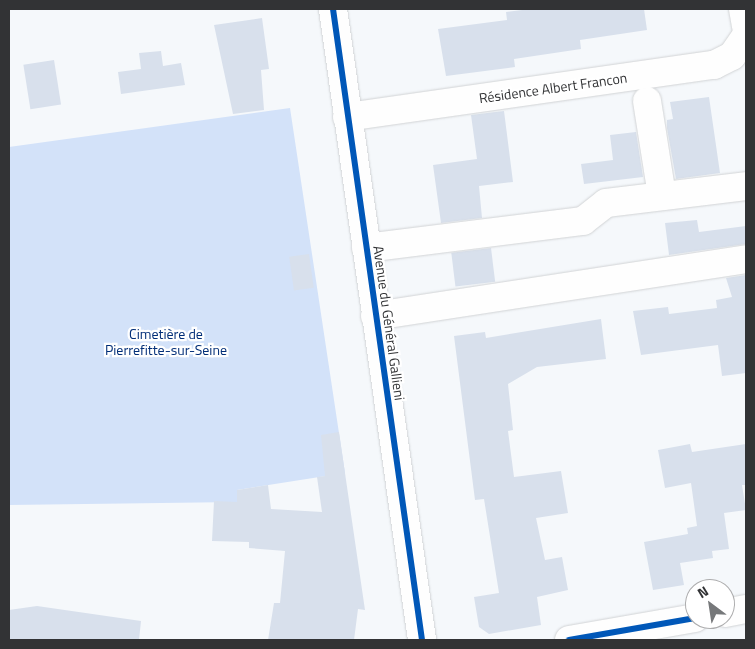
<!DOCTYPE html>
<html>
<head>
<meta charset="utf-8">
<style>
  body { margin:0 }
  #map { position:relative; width:755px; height:649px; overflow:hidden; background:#f5f8fb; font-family:"Titillium Web",sans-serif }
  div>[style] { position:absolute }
  .green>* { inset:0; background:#d3e2f9 }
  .building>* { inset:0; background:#d8e0ec; transform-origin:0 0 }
  .roads { filter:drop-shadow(0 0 1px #d1d3d5) drop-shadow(0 0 1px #d1d3d5) }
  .minor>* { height:28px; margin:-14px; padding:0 14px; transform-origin:14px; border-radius:14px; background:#fefefe }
  .cycleway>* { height:6px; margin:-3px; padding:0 3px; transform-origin:3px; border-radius:3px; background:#0057b8 }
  span { translate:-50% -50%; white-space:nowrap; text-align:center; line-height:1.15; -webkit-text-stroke:4.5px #fff; paint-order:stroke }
  .street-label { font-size:14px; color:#323335 }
  .park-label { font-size:14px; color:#002d77 }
  .frame { position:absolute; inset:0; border:10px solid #323335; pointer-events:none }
  .north { position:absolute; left:685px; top:579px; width:50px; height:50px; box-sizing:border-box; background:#fff; border:1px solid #adadae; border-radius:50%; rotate:329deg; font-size:14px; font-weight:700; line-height:20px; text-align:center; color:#323335 }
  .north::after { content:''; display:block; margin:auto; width:18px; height:22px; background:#76787a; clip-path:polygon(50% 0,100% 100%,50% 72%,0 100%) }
</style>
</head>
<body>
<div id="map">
  <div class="green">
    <i style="clip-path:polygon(290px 108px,345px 473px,237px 490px,237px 502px,9px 505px,9px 147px)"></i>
  </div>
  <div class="building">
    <i style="clip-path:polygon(530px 9px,644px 9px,647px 30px,580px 40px,581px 49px,514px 59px,515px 67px,446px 76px,438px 29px,507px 20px,506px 12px)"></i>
    <i style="clip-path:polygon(262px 18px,269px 69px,261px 70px,264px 110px,233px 114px,214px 25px)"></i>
    <i style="clip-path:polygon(161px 51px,163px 66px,181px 63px,185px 85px,121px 94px,118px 72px,141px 69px,139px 53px)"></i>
    <i style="left:54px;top:60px;width:45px;height:31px;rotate:81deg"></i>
    <i style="clip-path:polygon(709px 97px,720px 173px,676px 179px,667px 128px,667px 120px,673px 119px,670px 102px)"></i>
    <i style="clip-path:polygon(504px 111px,513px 182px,479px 186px,482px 218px,441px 223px,433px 165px,477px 159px,471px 115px)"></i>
    <i style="clip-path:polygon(636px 132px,643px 177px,584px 184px,581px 164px,613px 160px,610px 135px)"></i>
    <i style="clip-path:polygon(697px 220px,699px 232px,746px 226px,746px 244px,669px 255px,665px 223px)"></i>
    <i style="left:491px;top:248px;width:34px;height:40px;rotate:83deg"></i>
    <i style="left:309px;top:254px;width:34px;height:20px;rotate:82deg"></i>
    <i style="clip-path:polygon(746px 275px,746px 373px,722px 376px,718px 345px,641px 355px,633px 311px,668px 307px,669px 314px,717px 308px,716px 300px,732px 297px,726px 278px)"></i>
    <i style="clip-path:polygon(601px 319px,606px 359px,537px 367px,508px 384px,513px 430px,508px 431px,514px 477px,561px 471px,568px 513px,536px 518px,545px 560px,562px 557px,568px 590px,537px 597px,541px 625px,489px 634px,479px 627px,474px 597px,499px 593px,484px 499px,475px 500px,454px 336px,485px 332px,486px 338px)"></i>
    <i style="clip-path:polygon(339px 432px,365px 610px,358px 609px,354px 640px,268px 640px,274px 603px,280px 603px,285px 551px,249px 548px,249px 542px,212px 541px,214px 501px,237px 502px,237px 490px,268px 485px,271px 509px,322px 512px,317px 477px,325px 476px,321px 435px)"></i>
    <i style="clip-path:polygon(690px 444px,692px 452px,746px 444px,746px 485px,742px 485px,746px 510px,724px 513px,729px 549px,712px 551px,713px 558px,680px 563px,684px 585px,653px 590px,644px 542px,688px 534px,687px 528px,697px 526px,691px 483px,665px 488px,658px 450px)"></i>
    <i style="clip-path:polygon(37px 606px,141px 621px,139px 640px,9px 640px,9px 610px)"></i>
  </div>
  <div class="roads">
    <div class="minor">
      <i style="left:333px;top:9px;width:637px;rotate:81.97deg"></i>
      <i style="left:743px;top:9px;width:17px;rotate:80deg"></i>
      <i style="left:647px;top:101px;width:96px;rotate:81deg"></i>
      <i style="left:347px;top:117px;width:371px;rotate:-8.1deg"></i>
      <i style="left:714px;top:65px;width:20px;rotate:-27deg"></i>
      <i style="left:732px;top:56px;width:24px;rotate:-55deg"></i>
      <i style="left:366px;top:248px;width:219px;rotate:-7.1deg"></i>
      <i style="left:583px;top:221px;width:29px;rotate:-38deg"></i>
      <i style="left:606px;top:203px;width:141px;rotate:-6.9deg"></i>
      <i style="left:375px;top:316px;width:375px;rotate:-8.7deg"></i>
      <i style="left:725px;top:613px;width:21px;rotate:-11deg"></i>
      <i style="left:569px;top:640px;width:128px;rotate:-9.9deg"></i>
    </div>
  </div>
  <div class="cycleway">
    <i style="left:333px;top:9px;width:637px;rotate:81.97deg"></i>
    <i style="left:569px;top:640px;width:128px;rotate:-9.9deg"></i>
  </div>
  <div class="street-label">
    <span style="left:553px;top:88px;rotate:-8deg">Résidence Albert Francon</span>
    <span style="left:389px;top:323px;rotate:82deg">Avenue du Général Gallieni</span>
  </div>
  <div class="park-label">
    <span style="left:166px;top:342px">Cimetière de<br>Pierrefitte-sur-Seine</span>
  </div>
  <div class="frame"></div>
  <div class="north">N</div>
</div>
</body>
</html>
